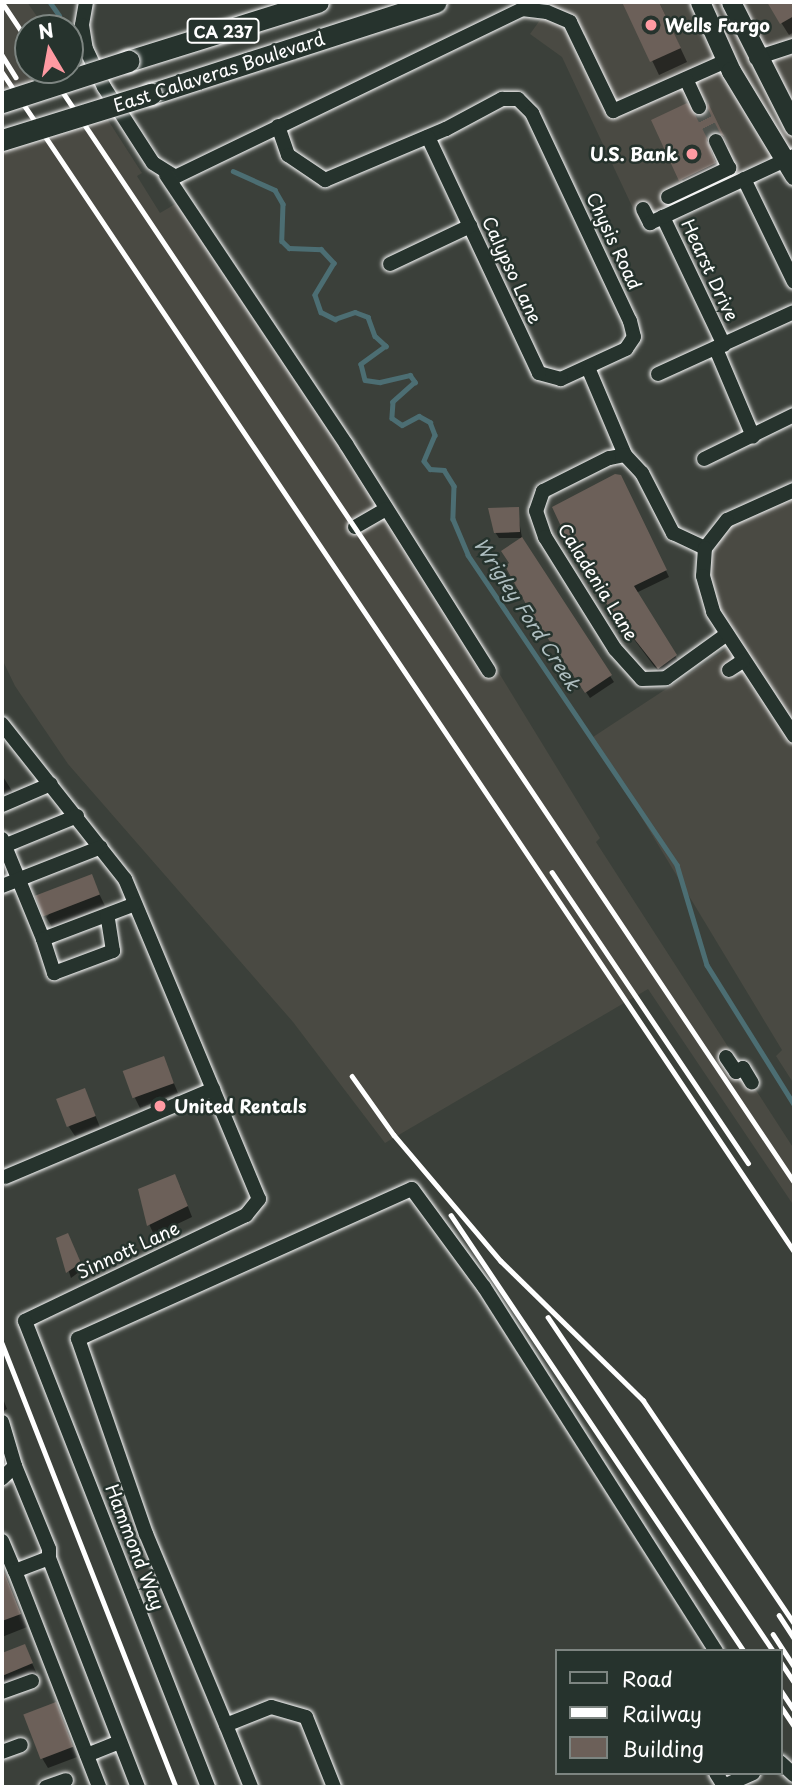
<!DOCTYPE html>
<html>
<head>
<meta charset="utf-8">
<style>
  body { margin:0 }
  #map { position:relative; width:796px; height:1789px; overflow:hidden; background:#3b403a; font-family:"Playpen Sans",sans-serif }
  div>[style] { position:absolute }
  .built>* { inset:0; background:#4a4a43 }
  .shadow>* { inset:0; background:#0007 }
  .stream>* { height:4.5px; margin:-2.25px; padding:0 2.25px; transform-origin:2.25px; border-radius:2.25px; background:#4c6e73 }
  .building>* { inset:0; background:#6c6059; transform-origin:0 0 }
  .minor-tunnel>* { height:14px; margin-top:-7px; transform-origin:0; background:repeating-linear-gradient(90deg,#4f534e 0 14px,transparent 0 21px) }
  .roads { filter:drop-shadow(0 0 2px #fff) drop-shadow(0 0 2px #fff) }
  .minor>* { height:14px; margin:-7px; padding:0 7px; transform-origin:7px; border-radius:7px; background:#26332d }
  .major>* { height:19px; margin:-9.5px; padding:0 9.5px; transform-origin:9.5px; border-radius:9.5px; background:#26332d }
  .highway>* { height:21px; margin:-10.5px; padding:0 10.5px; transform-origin:10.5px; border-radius:10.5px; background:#26332d }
  .rail>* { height:4.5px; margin:-2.25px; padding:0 2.25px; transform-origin:2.25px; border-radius:2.25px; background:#fff }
  .bridges { filter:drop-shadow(0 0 2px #fff) drop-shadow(0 0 2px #fff) }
  .highway-bridge>* { height:21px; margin:-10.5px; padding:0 10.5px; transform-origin:10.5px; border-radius:10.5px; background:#26332d }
  .dots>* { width:19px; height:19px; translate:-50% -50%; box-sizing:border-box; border:4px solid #26332d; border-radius:50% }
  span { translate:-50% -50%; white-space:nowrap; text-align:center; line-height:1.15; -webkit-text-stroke:5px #26332d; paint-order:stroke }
  .shield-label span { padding:2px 5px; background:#26332d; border:2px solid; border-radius:5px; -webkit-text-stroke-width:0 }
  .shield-label { font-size:16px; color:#fff; font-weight:700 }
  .poi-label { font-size:18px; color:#fff; font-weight:700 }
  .left { translate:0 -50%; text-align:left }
  .right { translate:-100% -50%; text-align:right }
  .street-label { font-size:18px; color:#fff }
  .water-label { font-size:19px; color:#aebec0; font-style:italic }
  .frame { position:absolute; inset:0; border:4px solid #fff; pointer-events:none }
  .legend { position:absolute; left:555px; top:1649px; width:228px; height:126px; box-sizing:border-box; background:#26332d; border:2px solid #7d8581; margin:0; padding:9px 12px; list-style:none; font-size:21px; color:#fff }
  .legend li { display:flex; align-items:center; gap:14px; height:35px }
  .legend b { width:35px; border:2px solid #7d8581 }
  .north { position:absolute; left:14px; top:14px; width:70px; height:70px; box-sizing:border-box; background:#26332d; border:2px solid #7d8581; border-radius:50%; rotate:350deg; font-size:19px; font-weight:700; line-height:28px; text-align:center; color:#fff }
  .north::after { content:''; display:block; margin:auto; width:24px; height:32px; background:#ff9aa2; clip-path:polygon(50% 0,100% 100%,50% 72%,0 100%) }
</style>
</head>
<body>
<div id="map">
  <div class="built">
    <i style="clip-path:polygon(2px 2px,27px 2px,45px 28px,28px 28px,28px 70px,55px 70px,36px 76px,44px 88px,2px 102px)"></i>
    <i style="clip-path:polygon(553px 2px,794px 2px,794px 147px,638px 219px,562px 57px,530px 34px)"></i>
    <i style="clip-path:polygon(106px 117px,142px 173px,137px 176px,160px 213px,187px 197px,464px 616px,600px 838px,596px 842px,794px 1149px,794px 1206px,648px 989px,385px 1143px,293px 1022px,68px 764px,15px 686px,2px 659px,2px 150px)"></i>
    <i style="clip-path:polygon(794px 490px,794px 1084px,776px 1056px,782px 1050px,593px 737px,736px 643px,699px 580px,728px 523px)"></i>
  </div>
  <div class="shadow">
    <i style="clip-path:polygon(624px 2px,659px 2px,687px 62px,659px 75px)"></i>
    <i style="clip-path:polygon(768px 2px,794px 2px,794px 32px,789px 35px)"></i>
    <i style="clip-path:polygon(709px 107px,729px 148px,720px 145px,713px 154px,722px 177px,689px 193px,653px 121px,703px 118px)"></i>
    <i style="clip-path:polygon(624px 483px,669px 577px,636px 593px,679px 662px,660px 674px,597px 590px,555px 508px)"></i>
    <i style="clip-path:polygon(517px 509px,522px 538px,499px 538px,495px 532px)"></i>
    <i style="clip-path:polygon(522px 596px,610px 676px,614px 682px,590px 698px)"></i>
    <i style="clip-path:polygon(2px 775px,17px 799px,2px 803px)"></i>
    <i style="clip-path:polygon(91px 877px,105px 906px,52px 927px,46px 917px)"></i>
    <i style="clip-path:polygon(163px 1058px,178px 1093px,140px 1108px,135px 1098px)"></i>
    <i style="clip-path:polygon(89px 1100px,100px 1127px,75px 1136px,69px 1127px)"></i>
    <i style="clip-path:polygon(180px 1186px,192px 1217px,154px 1235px,145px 1215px)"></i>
    <i style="clip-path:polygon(58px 1239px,70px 1242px,83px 1269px,71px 1278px)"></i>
    <i style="clip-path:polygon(2px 1396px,7px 1409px,2px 1412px)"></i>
    <i style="clip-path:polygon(2px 1566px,27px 1627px,2px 1637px)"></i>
    <i style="clip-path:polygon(24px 1646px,37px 1674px,2px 1687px,2px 1655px)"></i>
    <i style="clip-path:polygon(60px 1714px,77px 1757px,48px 1768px,42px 1758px)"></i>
  </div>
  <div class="stream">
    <i style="left:50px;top:2px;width:16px;rotate:55deg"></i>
    <i style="left:233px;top:171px;width:46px;rotate:24.3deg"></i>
    <i style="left:275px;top:190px;width:16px;rotate:60deg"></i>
    <i style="left:283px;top:204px;width:37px;rotate:92deg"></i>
    <i style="left:282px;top:241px;width:10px;rotate:45deg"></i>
    <i style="left:289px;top:248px;width:32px;rotate:2deg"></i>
    <i style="left:321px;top:249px;width:19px;rotate:47deg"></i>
    <i style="left:334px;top:263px;width:37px;rotate:121deg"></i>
    <i style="left:315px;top:295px;width:18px;rotate:71deg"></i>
    <i style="left:321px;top:312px;width:16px;rotate:27deg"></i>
    <i style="left:335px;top:319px;width:21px;rotate:-19deg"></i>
    <i style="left:355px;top:312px;width:14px;rotate:21deg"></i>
    <i style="left:368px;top:317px;width:20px;rotate:70deg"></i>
    <i style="left:375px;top:336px;width:15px;rotate:42deg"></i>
    <i style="left:386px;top:346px;width:31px;rotate:144deg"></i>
    <i style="left:361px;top:364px;width:16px;rotate:76deg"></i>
    <i style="left:365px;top:380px;width:15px;rotate:8deg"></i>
    <i style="left:380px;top:382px;width:31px;rotate:-13deg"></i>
    <i style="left:410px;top:375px;width:9px;rotate:54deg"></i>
    <i style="left:415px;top:382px;width:30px;rotate:138deg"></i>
    <i style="left:393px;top:402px;width:16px;rotate:94deg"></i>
    <i style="left:392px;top:418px;width:12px;rotate:35deg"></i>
    <i style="left:402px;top:425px;width:19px;rotate:-28deg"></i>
    <i style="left:419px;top:416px;width:13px;rotate:29deg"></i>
    <i style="left:430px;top:422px;width:14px;rotate:69deg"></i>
    <i style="left:435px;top:435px;width:28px;rotate:113deg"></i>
    <i style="left:424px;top:461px;width:10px;rotate:53deg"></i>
    <i style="left:430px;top:469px;width:14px;rotate:4deg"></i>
    <i style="left:444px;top:470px;width:19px;rotate:58deg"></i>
    <i style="left:454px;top:486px;width:33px;rotate:92deg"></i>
    <i style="left:453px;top:519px;width:39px;rotate:67deg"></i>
    <i style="left:468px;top:555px;width:374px;rotate:56deg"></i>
    <i style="left:677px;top:865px;width:104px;rotate:73.3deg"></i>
    <i style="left:707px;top:965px;width:164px;rotate:58deg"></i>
  </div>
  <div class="building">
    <i style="clip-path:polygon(622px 2px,659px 2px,681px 48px,650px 62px)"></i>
    <i style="clip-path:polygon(767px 2px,794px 2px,794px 16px,780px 24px)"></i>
    <i style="clip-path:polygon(687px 103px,699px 117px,707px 112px,708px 103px,724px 136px,712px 132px,707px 140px,716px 163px,679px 181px,651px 120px)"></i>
    <i style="clip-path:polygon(615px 474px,621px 475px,667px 570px,634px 586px,677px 655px,658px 669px,591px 584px,578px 550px,566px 537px,552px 507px)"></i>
    <i style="clip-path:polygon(519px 507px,520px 532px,494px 533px,488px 508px)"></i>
    <i style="clip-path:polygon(522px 537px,612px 675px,585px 693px,532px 615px,505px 566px,509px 563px,501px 551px)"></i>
    <i style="left:92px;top:874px;width:22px;height:61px;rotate:69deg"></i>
    <i style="left:164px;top:1056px;width:29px;height:44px;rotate:70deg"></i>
    <i style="left:85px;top:1088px;width:30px;height:31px;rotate:69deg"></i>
    <i style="clip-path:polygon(175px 1174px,188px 1206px,147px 1226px,138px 1189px)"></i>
    <i style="clip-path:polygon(68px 1233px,81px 1263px,66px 1273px,56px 1238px)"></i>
    <i style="clip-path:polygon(2px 1566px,21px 1614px,2px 1621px)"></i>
    <i style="clip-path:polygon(25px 1644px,33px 1663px,2px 1676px,2px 1653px)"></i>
    <i style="left:56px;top:1702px;width:48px;height:35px;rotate:69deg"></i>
  </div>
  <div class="minor-tunnel">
    <i style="left:699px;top:107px;width:38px;rotate:63deg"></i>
  </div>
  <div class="roads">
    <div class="minor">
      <i style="left:86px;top:2px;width:23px;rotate:100deg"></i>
      <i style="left:82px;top:25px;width:24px;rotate:81deg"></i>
      <i style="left:86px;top:49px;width:42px;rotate:64.7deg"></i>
      <i style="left:104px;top:87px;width:90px;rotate:57.2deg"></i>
      <i style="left:153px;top:163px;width:26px;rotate:32deg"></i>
      <i style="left:175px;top:177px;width:386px;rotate:-25.8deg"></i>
      <i style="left:522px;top:9px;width:25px;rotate:7deg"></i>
      <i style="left:547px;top:12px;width:25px;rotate:23deg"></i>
      <i style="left:570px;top:22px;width:99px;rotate:64.2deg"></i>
      <i style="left:613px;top:111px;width:124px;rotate:-23.9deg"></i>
      <i style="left:756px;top:58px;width:40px;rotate:-18deg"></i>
      <i style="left:686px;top:79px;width:31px;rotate:65deg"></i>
      <i style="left:278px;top:126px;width:31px;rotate:71deg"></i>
      <i style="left:288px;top:155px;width:45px;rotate:34deg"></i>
      <i style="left:325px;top:180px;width:131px;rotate:-22.9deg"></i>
      <i style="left:446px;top:129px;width:64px;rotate:-28.2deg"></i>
      <i style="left:502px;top:99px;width:16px"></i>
      <i style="left:518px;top:99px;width:20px;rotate:45deg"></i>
      <i style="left:532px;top:113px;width:230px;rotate:64.8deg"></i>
      <i style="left:630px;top:321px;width:16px;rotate:76deg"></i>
      <i style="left:634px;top:337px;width:14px;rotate:124deg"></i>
      <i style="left:626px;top:349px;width:72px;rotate:155.2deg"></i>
      <i style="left:561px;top:379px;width:23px;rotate:-165deg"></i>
      <i style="left:539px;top:373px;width:261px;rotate:-115.2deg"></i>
      <i style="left:166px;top:175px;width:324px;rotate:56.2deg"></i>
      <i style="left:346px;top:444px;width:268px;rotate:57.8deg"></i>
      <i style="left:744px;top:179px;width:114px;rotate:64.1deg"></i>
      <i style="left:668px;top:197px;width:68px;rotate:-25.4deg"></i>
      <i style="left:729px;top:168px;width:30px;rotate:-116deg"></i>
      <i style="left:643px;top:209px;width:16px;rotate:63deg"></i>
      <i style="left:650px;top:223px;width:14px;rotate:-25deg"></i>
      <i style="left:390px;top:264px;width:89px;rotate:-25.4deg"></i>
      <i style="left:724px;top:345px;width:142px;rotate:-115.5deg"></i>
      <i style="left:663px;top:217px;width:145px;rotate:-25deg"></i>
      <i style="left:716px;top:349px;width:95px;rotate:67deg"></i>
      <i style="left:589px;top:370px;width:92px;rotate:67deg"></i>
      <i style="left:625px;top:455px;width:25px;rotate:47deg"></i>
      <i style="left:642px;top:473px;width:68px;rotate:62.7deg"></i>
      <i style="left:673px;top:533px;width:35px;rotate:25deg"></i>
      <i style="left:658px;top:374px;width:149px;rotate:-24.5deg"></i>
      <i style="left:625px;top:455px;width:16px;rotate:169deg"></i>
      <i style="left:609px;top:458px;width:74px;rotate:153.4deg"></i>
      <i style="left:543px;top:491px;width:21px;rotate:109deg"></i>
      <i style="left:536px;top:511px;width:28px;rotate:71deg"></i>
      <i style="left:545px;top:537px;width:132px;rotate:58deg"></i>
      <i style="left:615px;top:649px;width:40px;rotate:48deg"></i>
      <i style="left:642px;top:679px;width:24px;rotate:-2deg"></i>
      <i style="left:666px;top:678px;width:75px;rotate:-35.8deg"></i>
      <i style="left:704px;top:459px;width:100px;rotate:-26.1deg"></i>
      <i style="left:794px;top:490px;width:73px;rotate:155.9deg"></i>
      <i style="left:727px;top:520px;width:36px;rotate:128deg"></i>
      <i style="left:705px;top:548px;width:28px;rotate:94deg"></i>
      <i style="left:703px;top:576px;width:37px;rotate:74deg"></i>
      <i style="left:713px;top:612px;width:148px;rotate:56.8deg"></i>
      <i style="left:355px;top:527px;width:36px;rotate:-30deg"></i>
      <i style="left:729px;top:670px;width:17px;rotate:-33deg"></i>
      <i style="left:2px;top:724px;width:198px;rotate:51.6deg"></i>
      <i style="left:125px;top:879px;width:347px;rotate:67.3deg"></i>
      <i style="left:259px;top:1199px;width:21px;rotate:129deg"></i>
      <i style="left:246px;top:1215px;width:245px;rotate:154.4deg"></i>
      <i style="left:25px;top:1321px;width:501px;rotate:68.56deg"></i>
      <i style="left:2px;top:805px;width:53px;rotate:-23.2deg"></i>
      <i style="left:2px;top:839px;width:108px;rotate:67.7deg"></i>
      <i style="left:43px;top:939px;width:98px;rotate:-20.8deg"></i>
      <i style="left:4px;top:846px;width:79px;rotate:-22.3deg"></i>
      <i style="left:2px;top:886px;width:106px;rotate:-21.5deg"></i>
      <i style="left:43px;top:939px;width:36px;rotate:72deg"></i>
      <i style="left:54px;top:973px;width:63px;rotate:-20.4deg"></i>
      <i style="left:113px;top:951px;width:36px;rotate:-99deg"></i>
      <i style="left:726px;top:1057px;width:18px;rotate:56deg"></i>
      <i style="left:736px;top:1072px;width:8px;rotate:-30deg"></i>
      <i style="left:743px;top:1068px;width:17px;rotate:59deg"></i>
      <i style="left:5px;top:1177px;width:226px;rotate:-22.9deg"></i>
      <i style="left:2px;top:1422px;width:46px;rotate:73.5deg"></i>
      <i style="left:15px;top:1466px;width:18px;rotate:137deg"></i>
      <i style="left:15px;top:1466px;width:90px;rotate:67.7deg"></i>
      <i style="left:49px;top:1549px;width:9px;rotate:90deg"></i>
      <i style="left:2px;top:1541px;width:33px;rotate:67deg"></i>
      <i style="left:15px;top:1571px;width:36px;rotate:-21deg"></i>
      <i style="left:49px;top:1558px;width:246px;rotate:68.8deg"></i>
      <i style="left:15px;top:1571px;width:232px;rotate:68.7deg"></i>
      <i style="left:2px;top:1692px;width:32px;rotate:-20deg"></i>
      <i style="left:226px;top:1725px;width:67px;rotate:68deg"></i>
      <i style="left:2px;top:1752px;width:20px;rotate:-20deg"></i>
      <i style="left:87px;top:1755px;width:35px;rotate:-22deg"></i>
      <i style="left:780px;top:1762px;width:19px;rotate:43deg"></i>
      <i style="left:716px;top:1773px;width:15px;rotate:58deg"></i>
      <i style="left:724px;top:1786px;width:32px;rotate:-24deg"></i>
      <i style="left:46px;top:1787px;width:21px;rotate:-19deg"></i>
      <i style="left:334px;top:1787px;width:75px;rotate:-111.8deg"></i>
      <i style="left:306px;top:1717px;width:36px;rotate:-164deg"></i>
      <i style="left:271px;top:1707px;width:48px;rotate:158.2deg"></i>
      <i style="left:226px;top:1725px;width:207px;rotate:-112.7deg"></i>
      <i style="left:146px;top:1534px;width:207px;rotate:-109.2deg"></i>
      <i style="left:78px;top:1339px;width:366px;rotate:-24.2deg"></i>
      <i style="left:412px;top:1189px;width:122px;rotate:53.7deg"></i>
      <i style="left:484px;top:1287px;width:432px;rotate:57.5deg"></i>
    </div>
    <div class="major">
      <i style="left:700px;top:2px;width:76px;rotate:65.8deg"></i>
      <i style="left:731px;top:71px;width:122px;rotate:58.8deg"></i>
      <i style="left:731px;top:2px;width:139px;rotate:63.1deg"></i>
    </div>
    <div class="highway">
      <i style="left:128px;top:61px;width:199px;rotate:-17.3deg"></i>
      <i style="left:151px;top:94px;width:299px;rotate:-17.9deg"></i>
    </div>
  </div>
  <div class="rail">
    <i style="left:2px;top:2px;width:47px;rotate:56.3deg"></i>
    <i style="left:2px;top:55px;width:26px;rotate:58deg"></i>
    <i style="left:48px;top:70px;width:1339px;rotate:56.14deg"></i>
    <i style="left:2px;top:72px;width:1420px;rotate:56.11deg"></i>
    <i style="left:552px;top:872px;width:351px;rotate:56deg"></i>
    <i style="left:352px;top:1076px;width:72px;rotate:54.6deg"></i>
    <i style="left:394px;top:1135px;width:165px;rotate:49.7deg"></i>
    <i style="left:501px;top:1261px;width:199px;rotate:44.4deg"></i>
    <i style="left:643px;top:1400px;width:269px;rotate:55.9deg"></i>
    <i style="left:451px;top:1215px;width:525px;rotate:56.1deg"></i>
    <i style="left:548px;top:1317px;width:403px;rotate:56deg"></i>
    <i style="left:2px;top:1343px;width:477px;rotate:68.6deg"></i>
    <i style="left:779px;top:1615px;width:27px;rotate:57deg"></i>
    <i style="left:773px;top:1634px;width:38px;rotate:57deg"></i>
    <i style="left:780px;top:1661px;width:25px;rotate:56deg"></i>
    <i style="left:780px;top:1689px;width:25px;rotate:56deg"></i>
    <i style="left:780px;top:1705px;width:25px;rotate:56deg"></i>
  </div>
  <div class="bridges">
    <div class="highway-bridge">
      <i style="left:2px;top:102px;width:133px;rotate:-18deg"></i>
      <i style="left:2px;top:140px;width:156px;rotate:-17.2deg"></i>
    </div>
  </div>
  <div class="dots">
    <i style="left:651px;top:25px;background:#ff9aa2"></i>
    <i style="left:692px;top:154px;background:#ff9aa2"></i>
    <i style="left:160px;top:1106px;background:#ff9aa2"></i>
  </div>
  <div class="shield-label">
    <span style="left:223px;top:31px">CA 237</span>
  </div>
  <div class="poi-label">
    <span class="left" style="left:665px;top:25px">Wells Fargo</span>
    <span class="right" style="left:678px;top:154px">U.S. Bank</span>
    <span class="left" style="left:174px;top:1106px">United Rentals</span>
  </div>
  <div class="street-label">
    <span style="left:219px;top:72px;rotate:-18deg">East Calaveras Boulevard</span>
    <span style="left:614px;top:241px;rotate:65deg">Chysis Road</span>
    <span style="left:512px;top:270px;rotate:65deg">Calypso Lane</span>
    <span style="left:710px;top:270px;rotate:65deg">Hearst Drive</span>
    <span style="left:598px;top:582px;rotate:58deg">Caladenia Lane</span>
    <span style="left:128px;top:1250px;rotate:-25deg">Sinnott Lane</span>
    <span style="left:135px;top:1547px;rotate:69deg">Hammond Way</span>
  </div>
  <div class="water-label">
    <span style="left:527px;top:614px;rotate:57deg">Wrigley Ford Creek</span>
  </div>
  <div class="frame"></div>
  <ul class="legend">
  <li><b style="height:9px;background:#26332d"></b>Road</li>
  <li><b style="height:9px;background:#fff"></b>Railway</li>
  <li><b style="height:19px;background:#6c6059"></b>Building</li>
  </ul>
  <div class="north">N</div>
</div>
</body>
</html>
